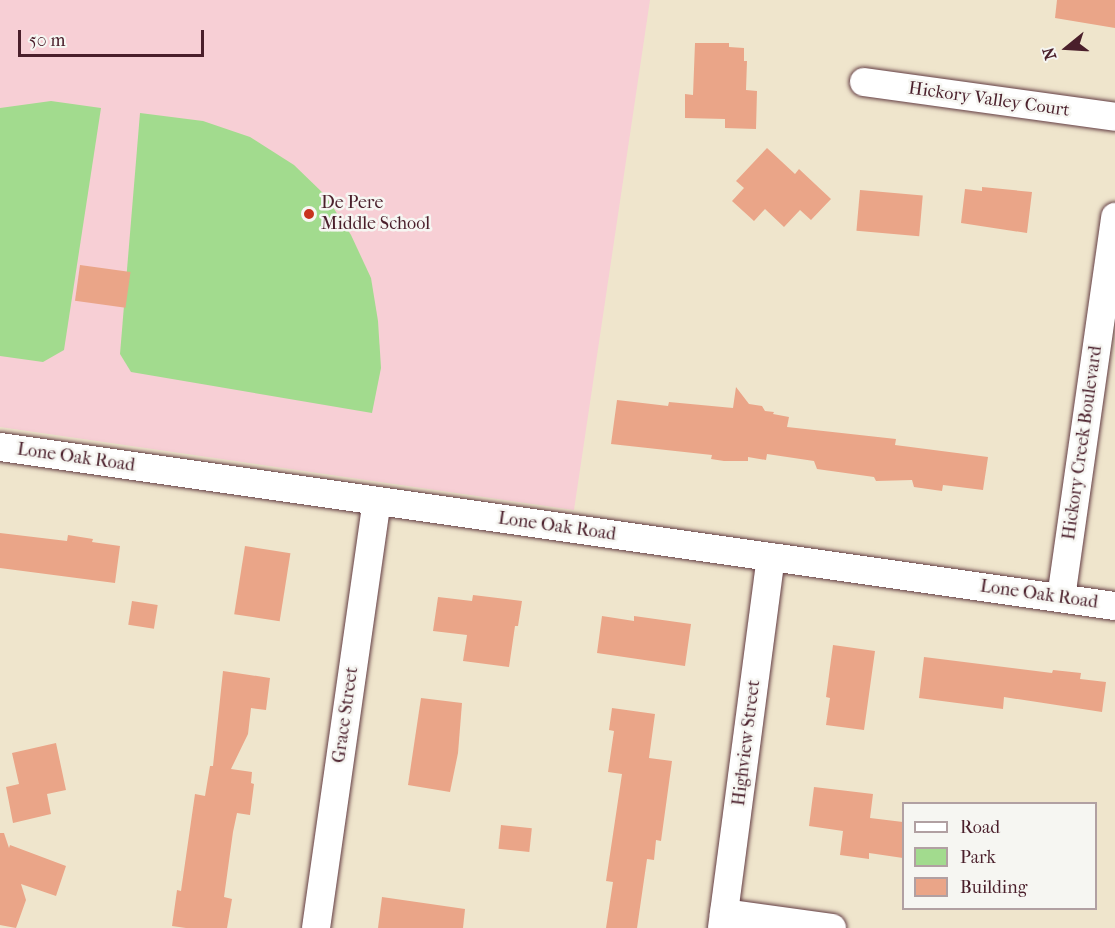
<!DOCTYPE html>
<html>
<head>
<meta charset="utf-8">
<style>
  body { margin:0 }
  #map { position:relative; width:1115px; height:928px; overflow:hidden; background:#efe5cc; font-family:"IM FELL French Canon",serif }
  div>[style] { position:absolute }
  .built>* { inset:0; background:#f7cfd5 }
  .green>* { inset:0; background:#a2db8e }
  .building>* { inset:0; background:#eaa588; transform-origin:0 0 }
  .roads { filter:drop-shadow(0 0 2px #633d43) drop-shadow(0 0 2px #633d43) }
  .minor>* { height:28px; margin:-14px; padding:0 14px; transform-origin:14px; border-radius:14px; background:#fff }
  .dots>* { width:16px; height:16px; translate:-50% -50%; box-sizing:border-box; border:3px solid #f6f6f2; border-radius:50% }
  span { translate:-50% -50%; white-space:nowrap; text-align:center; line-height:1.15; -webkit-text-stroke:5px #f6f6f2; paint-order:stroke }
  .street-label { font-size:18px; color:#4a1f2b }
  .poi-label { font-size:18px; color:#4a1f2b }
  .left { translate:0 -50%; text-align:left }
  .legend { position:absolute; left:902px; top:802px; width:195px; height:108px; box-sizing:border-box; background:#f6f6f2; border:2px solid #b1a0a2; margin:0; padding:8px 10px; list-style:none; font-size:18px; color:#4a1f2b }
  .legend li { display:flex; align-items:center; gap:12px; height:30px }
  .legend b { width:30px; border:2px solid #b1a0a2 }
  .north { position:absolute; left:1037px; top:18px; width:60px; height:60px; -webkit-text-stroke:4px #f6f6f2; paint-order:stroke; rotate:252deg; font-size:16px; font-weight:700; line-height:24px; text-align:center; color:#4a1f2b }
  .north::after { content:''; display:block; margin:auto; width:21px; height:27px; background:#4a1f2b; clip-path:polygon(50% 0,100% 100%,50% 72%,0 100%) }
  .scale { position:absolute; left:18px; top:30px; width:186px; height:27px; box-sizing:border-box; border:3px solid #4a1f2b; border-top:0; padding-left:8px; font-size:18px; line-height:21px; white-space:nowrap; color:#4a1f2b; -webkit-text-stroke:4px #f6f6f2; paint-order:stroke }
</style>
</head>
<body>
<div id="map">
  <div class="built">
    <i style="clip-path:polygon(0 0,650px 0,574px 510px,0 427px)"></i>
  </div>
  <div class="green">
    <i style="clip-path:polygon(51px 101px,101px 108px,64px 350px,43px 362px,0 356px,0 108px)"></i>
    <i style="clip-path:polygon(140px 113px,203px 121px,250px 137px,294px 165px,325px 195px,351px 235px,371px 278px,378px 321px,381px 368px,372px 413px,131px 372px,120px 354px)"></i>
  </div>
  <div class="building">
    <i style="clip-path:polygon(1057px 0,1115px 0,1115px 28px,1055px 18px)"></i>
    <i style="clip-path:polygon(695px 43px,729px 43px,729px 47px,744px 48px,744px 61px,747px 61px,746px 90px,757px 91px,756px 129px,725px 128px,725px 119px,685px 118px,685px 94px,693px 95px)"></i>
    <i style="clip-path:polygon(767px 148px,795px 174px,799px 169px,831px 199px,811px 220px,800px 210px,784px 227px,765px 209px,754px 221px,732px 201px,744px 188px,736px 181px)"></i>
    <i style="clip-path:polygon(982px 187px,1032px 192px,1027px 233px,961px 223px,965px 189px,982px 191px)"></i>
    <i style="left:860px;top:190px;width:63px;height:41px;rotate:5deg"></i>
    <i style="left:80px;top:265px;width:51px;height:36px;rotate:8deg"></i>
    <i style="clip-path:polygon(736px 387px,749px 404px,762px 406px,765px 411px,774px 412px,773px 414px,789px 417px,787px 427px,896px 439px,895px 445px,988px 457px,983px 490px,943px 485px,942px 491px,914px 487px,912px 480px,876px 481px,874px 477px,817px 469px,814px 461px,767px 454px,766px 460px,748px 457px,748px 461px,724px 461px,711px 459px,712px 455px,611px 444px,617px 400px,668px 406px,669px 402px,733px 408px)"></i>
    <i style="clip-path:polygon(0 533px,67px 541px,68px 535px,93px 539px,92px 542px,120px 546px,115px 583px,0 568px)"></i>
    <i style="left:245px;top:546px;width:46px;height:69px;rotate:9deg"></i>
    <i style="clip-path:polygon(473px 595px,522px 601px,518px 626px,515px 626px,509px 667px,463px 661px,467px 635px,433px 631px,438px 597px,472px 601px)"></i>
    <i style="left:132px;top:601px;width:26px;height:24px;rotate:9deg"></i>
    <i style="clip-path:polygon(602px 616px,634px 621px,634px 616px,691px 624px,685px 666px,597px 653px)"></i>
    <i style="clip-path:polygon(833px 645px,875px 651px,864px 730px,826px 725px,830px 698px,826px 697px)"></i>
    <i style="clip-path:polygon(924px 657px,1052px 673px,1053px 670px,1081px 673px,1080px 679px,1106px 682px,1102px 712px,1004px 697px,1003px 709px,919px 698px)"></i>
    <i style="clip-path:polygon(223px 671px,270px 678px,266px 710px,251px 708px,248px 734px,231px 769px,252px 772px,251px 783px,254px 784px,250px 815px,237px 813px,233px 832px,224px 897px,232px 899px,227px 928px,186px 928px,172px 926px,177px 890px,181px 891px,195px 794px,205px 796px,210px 766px,213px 766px)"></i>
    <i style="clip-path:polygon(421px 698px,462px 703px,458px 753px,450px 792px,408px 785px)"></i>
    <i style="clip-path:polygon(612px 708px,655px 714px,649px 758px,672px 761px,661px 841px,656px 840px,654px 860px,647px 859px,637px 928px,606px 928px,613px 882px,606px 881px,622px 774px,608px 772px,614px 731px,609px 730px)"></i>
    <i style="clip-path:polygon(56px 743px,66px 790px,47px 794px,51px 814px,13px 823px,6px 787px,19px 784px,12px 753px)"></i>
    <i style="clip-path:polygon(814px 787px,873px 794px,870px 818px,903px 822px,903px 858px,869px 853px,869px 859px,840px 855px,843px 831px,809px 826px)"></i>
    <i style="left:501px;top:825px;width:31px;height:24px;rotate:6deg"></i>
    <i style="clip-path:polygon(0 833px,4px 833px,9px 848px,10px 845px,66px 866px,56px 896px,21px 884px,26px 900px,16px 928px,0 925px)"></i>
    <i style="clip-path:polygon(382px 897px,465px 909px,463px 928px,378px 928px)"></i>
  </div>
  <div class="roads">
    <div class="minor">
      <i style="left:864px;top:82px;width:253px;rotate:7.9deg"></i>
      <i style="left:0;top:447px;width:1126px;rotate:8.12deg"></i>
      <i style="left:1061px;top:598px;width:385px;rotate:-81.9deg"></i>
      <i style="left:724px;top:913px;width:109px;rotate:7.9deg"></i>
      <i style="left:316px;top:928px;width:430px;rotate:-81.9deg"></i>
      <i style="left:722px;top:928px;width:374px;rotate:-82.5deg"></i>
    </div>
  </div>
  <div class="dots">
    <i style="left:309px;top:214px;background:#c8321e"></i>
  </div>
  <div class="street-label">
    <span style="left:989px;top:100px;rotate:8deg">Hickory Valley Court</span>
    <span style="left:1083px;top:443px;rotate:-82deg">Hickory Creek Boulevard</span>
    <span style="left:76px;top:458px;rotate:8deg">Lone Oak Road</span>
    <span style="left:557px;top:527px;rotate:8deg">Lone Oak Road</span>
    <span style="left:1039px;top:595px;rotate:8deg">Lone Oak Road</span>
    <span style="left:346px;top:715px;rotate:-82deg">Grace Street</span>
    <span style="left:747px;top:743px;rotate:-83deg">Highview Street</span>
  </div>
  <div class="poi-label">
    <span class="left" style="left:321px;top:214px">De Pere<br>Middle School</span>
  </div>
  <ul class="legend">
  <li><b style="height:8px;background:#fff"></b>Road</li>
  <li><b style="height:16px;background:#a2db8e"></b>Park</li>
  <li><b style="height:16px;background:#eaa588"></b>Building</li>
  </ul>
  <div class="north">N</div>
  <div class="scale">50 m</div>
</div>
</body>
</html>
